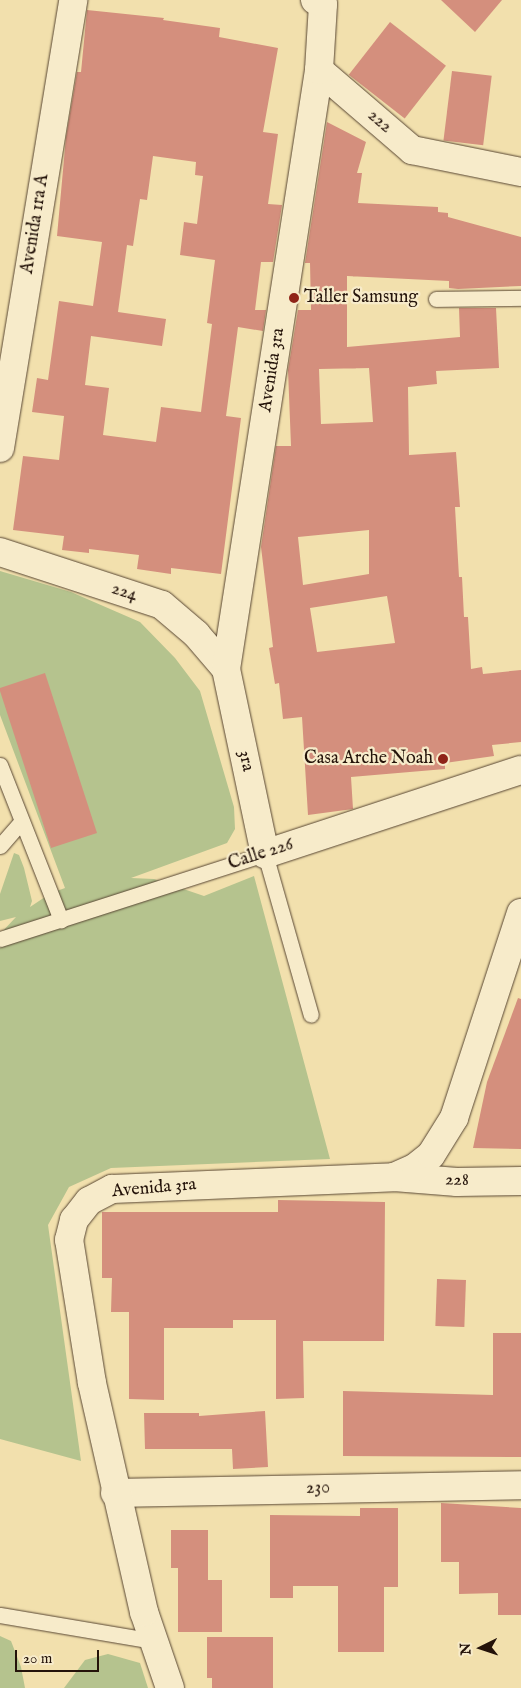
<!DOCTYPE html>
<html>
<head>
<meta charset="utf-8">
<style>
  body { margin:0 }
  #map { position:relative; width:521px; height:1688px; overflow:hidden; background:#f2e0ad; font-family:"IM FELL English",serif }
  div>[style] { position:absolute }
  .green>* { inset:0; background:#b5c38e }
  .building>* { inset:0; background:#d48f7d; transform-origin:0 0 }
  .roads { filter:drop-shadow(0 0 1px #584633) drop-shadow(0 0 1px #584633) }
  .lane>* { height:15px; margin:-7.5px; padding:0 7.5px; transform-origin:7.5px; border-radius:7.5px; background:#f7ebca }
  .street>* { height:28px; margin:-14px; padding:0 14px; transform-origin:14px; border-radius:14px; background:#f7ebca }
  .secondary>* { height:28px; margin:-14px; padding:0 14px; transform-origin:14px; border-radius:14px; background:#f7ebca }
  .dots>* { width:14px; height:14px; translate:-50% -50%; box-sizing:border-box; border:2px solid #f7ebca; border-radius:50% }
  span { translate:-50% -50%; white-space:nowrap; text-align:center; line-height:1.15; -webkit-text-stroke:4.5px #f7ebca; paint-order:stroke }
  .street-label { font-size:18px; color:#24130a }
  .poi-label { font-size:18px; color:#24130a }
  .left { translate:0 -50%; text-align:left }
  .right { translate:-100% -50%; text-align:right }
  .north { position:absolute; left:456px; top:1623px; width:50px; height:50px; -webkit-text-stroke:4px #f7ebca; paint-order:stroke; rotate:266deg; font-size:14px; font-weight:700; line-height:20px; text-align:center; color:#24130a }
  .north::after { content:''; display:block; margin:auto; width:18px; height:22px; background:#24130a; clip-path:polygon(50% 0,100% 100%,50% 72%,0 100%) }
  .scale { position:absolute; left:15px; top:1650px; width:84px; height:22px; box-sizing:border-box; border:2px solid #24130a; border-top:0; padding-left:6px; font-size:15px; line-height:18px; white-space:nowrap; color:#24130a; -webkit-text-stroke:4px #f7ebca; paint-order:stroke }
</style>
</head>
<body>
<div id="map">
  <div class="green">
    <i style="clip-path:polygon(0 571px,71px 592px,140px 622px,175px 658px,200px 691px,234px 807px,235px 829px,227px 843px,131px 878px,154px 879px,204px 896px,254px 876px,330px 1159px,111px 1168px,69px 1187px,48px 1225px,81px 1461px,0 1439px,0 934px,16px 917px,0 921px,0 894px,14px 853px,19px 855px,24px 868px,32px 901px,30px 907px,51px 893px,65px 888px,0 715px)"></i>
    <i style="clip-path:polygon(0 1636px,11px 1641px,21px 1667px,25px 1688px,0 1688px)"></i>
    <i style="clip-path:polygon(108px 1654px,140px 1663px,148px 1688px,64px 1688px,85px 1660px)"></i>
  </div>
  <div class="building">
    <i style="clip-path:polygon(441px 0,502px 0,475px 32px)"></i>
    <i style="clip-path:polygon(evenodd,87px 10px,164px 18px,163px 20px,220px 28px,219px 37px,278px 48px,263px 132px,278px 134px,268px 204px,282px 205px,273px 262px,261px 262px,255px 310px,266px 310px,263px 331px,238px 327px,226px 416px,241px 418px,221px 574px,171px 568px,171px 574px,137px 569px,139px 555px,89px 549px,89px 553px,62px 550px,64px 536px,13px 530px,23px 456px,59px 460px,64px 416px,32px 412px,37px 378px,48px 380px,59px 301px,93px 306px,102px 242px,57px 236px,66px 137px,77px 72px,81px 72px,87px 10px,153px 156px,196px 162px,195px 175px,203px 176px,197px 224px,184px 222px,180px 255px,215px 260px,207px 323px,212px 324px,201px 412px,161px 407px,156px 442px,103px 435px,109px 388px,85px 385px,91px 336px,162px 346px,166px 319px,118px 312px,127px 245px,133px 246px,140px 199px,147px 200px,153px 156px)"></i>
    <i style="left:390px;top:22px;width:71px;height:67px;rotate:38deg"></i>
    <i style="left:452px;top:71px;width:40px;height:70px;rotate:7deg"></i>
    <i style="clip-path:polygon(evenodd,327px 122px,366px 142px,357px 173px,362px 173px,358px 203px,438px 207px,438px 212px,448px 213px,448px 217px,521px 237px,521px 286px,458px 289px,449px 288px,449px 281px,347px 276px,347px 347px,460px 337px,459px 308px,496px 308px,499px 368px,436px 371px,437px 384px,408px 387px,409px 455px,456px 452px,460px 507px,455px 507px,459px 577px,462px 577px,464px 617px,468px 617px,471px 669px,482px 667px,483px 674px,521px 670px,521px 742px,492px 745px,494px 756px,445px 763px,445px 769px,351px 777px,353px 809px,308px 815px,302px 717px,283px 719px,279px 683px,275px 684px,269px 648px,273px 647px,261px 547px,276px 446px,291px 446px,288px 370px,298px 310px,311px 310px,310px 263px,305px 263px,327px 122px,369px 368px,373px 422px,321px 424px,319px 369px,369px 368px,327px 122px,369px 530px,369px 574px,303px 585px,298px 537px,369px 530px,327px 122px,387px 596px,395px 643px,317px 652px,310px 608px,387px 596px)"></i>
    <i style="clip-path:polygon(45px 673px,97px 833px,51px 848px,0 691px,0 688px)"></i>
    <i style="clip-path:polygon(518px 998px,521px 999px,521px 1149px,473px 1148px,487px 1082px)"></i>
    <i style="clip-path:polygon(278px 1200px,385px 1202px,384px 1341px,303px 1341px,304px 1398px,276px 1399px,276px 1320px,233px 1320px,233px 1328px,164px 1328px,164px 1400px,129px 1399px,129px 1312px,111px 1312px,112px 1278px,102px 1278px,102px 1212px,278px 1212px)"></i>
    <i style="left:437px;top:1279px;width:29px;height:47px;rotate:2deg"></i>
    <i style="clip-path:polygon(493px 1333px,521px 1333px,521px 1457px,343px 1456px,343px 1391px,493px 1395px)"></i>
    <i style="clip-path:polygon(265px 1411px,268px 1467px,233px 1469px,232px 1449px,145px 1449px,144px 1413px,199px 1413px,199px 1416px)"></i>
    <i style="clip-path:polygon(441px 1503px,521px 1508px,521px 1615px,498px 1615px,498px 1593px,459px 1594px,459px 1562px,441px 1562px)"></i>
    <i style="clip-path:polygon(360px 1508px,398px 1508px,398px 1587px,384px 1587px,384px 1652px,338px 1652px,338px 1586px,293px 1586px,293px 1598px,270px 1598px,270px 1515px,360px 1516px)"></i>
    <i style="clip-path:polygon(171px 1530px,208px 1530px,208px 1580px,222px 1580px,222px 1632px,178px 1632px,178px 1568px,171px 1568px)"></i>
    <i style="clip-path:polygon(207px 1637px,273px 1637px,273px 1688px,212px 1688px,212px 1678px,207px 1678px)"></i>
  </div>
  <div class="roads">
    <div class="lane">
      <i style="left:436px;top:299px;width:85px;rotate:-0.7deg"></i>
      <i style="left:0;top:765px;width:167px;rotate:68.5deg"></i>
      <i style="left:0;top:846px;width:33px;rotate:-49deg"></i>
      <i style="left:0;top:939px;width:278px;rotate:-17.8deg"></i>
      <i style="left:265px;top:854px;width:167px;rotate:74.1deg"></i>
      <i style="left:0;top:1615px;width:156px;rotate:9.6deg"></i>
    </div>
    <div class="street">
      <i style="left:319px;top:70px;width:123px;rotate:40.7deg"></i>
      <i style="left:412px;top:150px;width:111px;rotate:11.4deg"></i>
      <i style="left:0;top:448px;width:454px;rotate:-80.7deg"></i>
      <i style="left:0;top:552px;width:170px;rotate:18.1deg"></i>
      <i style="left:162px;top:605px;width:45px;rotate:40.5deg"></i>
      <i style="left:196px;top:634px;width:46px;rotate:49.4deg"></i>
      <i style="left:265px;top:854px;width:189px;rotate:-101.9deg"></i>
      <i style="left:226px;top:669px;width:606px;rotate:-81.17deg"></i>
      <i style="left:319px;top:70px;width:66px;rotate:-86.5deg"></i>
      <i style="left:323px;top:4px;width:9px;rotate:-153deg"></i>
      <i style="left:394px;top:1177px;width:63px;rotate:4.5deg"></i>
      <i style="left:457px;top:1182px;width:64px;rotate:-0.9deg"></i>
      <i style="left:115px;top:1493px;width:406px;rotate:-1.1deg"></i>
      <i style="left:170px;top:1688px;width:80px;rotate:-108.9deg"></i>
      <i style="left:144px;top:1612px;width:235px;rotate:-102.8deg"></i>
      <i style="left:92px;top:1383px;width:145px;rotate:-99.1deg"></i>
      <i style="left:69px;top:1240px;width:21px;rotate:-76deg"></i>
      <i style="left:74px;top:1220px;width:24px;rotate:-52deg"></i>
      <i style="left:89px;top:1201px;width:26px;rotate:-28deg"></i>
      <i style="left:112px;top:1189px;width:282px;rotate:-2.4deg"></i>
      <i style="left:394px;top:1177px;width:24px;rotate:-24deg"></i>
      <i style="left:416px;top:1167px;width:19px;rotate:-39deg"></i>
      <i style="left:431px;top:1155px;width:44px;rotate:-58.1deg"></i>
      <i style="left:454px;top:1118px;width:216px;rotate:-71.9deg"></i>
    </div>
    <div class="secondary">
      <i style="left:265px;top:854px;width:269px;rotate:-18.2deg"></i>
    </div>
  </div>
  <div class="dots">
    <i style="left:294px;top:298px;background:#8f2418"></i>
    <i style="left:443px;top:759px;background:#8f2418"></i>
  </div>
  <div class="street-label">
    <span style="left:379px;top:122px;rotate:41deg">222</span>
    <span style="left:36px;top:224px;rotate:-81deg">Avenida 1ra A</span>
    <span style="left:273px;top:370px;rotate:-81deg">Avenida 3ra</span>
    <span style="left:124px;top:593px;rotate:18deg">224</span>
    <span style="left:245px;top:761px;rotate:78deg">3ra</span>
    <span style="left:261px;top:855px;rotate:-18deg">Calle 226</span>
    <span style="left:457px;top:1181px;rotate:2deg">228</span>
    <span style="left:154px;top:1189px;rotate:-5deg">Avenida 3ra</span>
    <span style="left:318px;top:1489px;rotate:-1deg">230</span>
  </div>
  <div class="poi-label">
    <span class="left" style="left:304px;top:298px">Taller Samsung</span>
    <span class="right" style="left:433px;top:759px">Casa Arche Noah</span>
  </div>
  <div class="north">N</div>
  <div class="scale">20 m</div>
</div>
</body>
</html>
